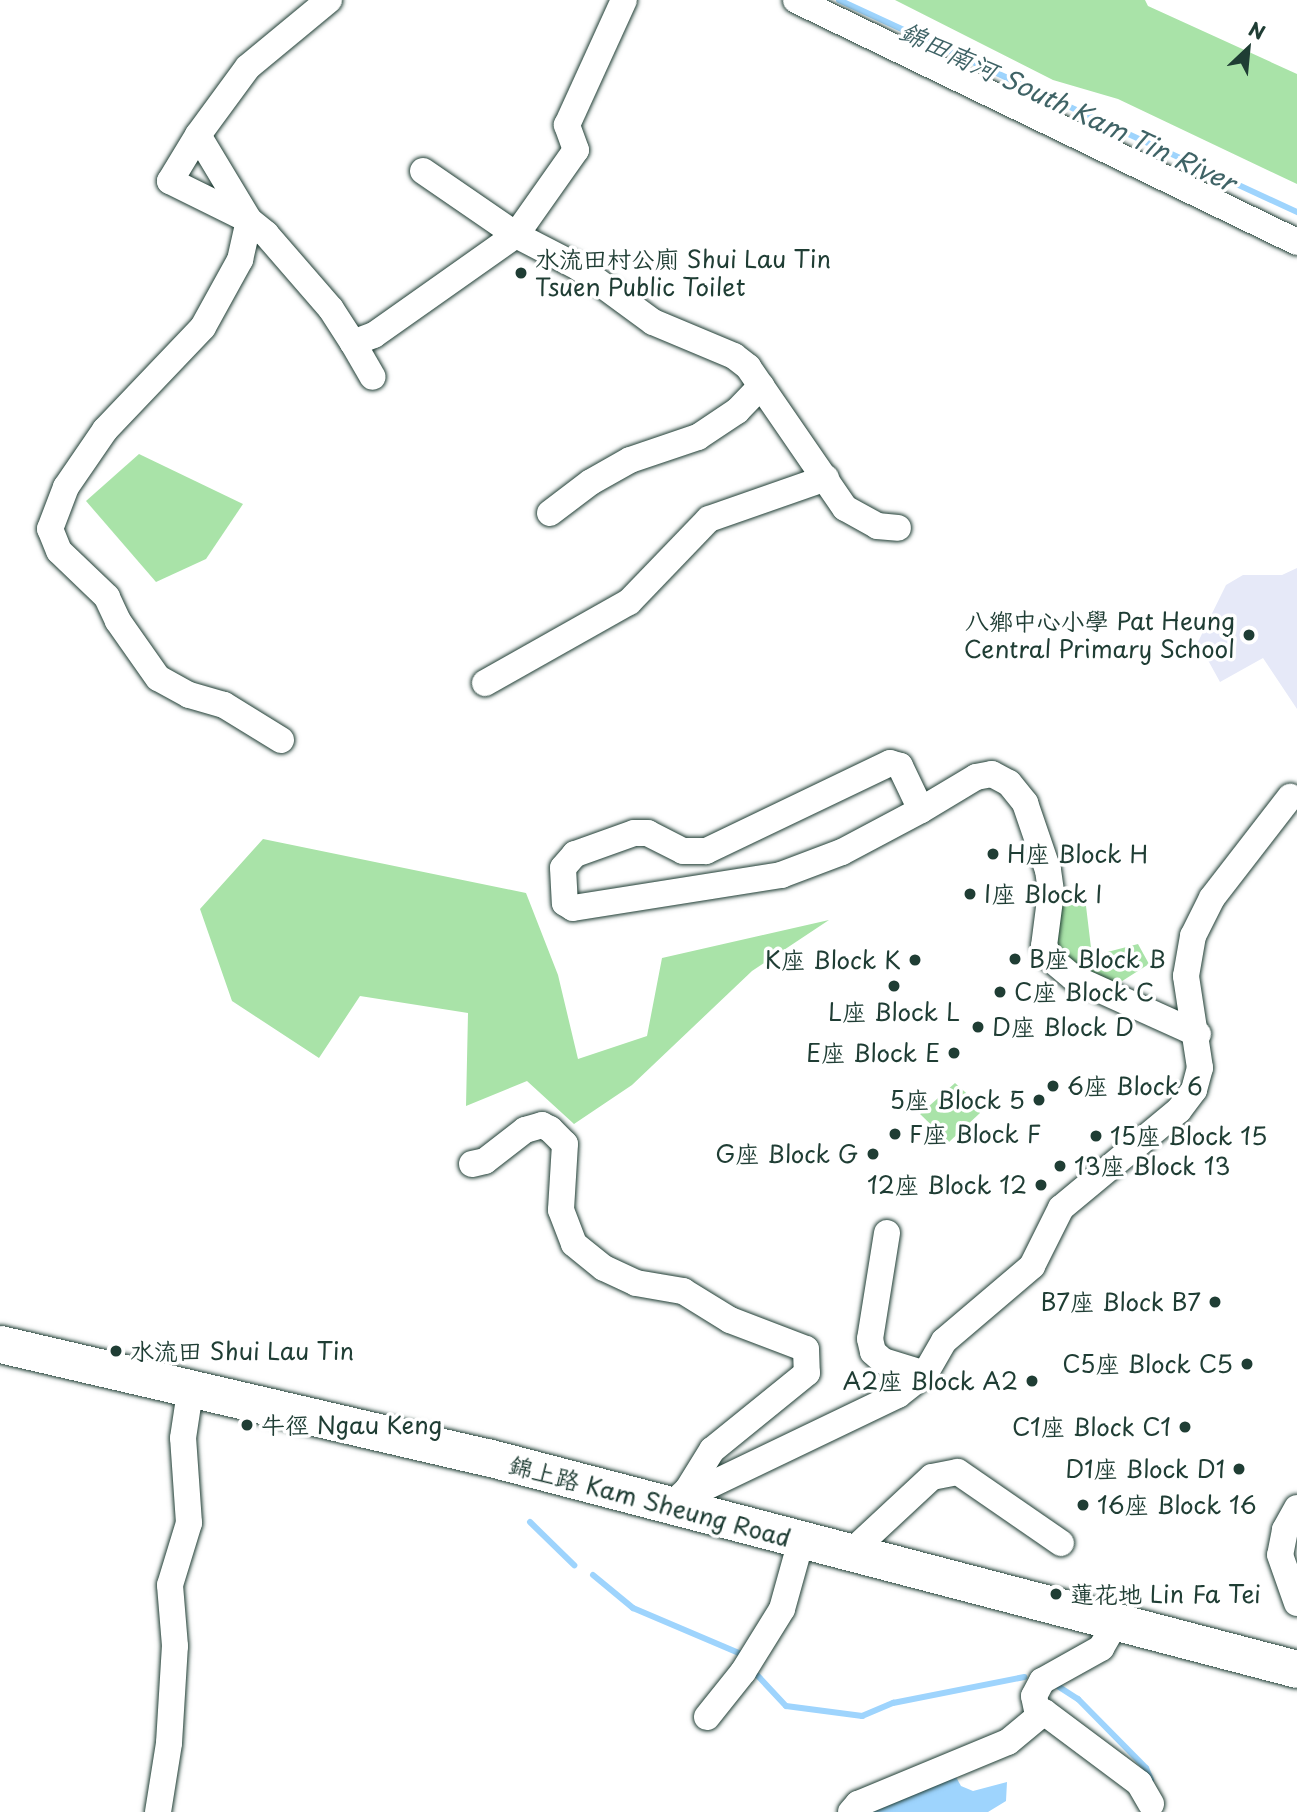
<!DOCTYPE html>
<html>
<head>
<meta charset="utf-8">
<style>
  body { margin:0 }
  #map { position:relative; width:1297px; height:1812px; overflow:hidden; background:#fff; font-family:"Playpen Sans","LXGW WenKai TC",sans-serif }
  div>[style] { position:absolute }
  .built>* { inset:0; background:#e6e9f8 }
  .green>* { inset:0; background:#a9e3a8 }
  .water>* { inset:0; background:#9ed4fd }
  .stream>* { height:6px; margin:-3px; padding:0 3px; transform-origin:3px; border-radius:3px; background:#9ed4fd }
  .roads { filter:drop-shadow(0 0 2px #1f3d34) drop-shadow(0 0 2px #1f3d34) }
  .minor>* { height:26px; margin:-13px; padding:0 13px; transform-origin:13px; border-radius:13px; background:#fff }
  .secondary>* { height:37px; margin:-18.5px; padding:0 18.5px; transform-origin:18.5px; border-radius:18.5px; background:#fff }
  .dots>* { width:19px; height:19px; translate:-50% -50%; box-sizing:border-box; border:4px solid #fff; border-radius:50% }
  span { translate:-50% -50%; white-space:nowrap; text-align:center; line-height:1.15; -webkit-text-stroke:7px #fff; paint-order:stroke }
  .poi-label { font-size:24px; color:#1f3d34 }
  .left { translate:0 -50%; text-align:left }
  .right { translate:-100% -50%; text-align:right }
  .street-label { font-size:24px; color:#1f3d34 }
  .water-label { font-size:26px; color:#3f6366; font-style:italic }
  .north { position:absolute; left:1213px; top:14px; width:70px; height:70px; -webkit-text-stroke:5px #fff; paint-order:stroke; rotate:26deg; font-size:19px; font-weight:700; line-height:28px; text-align:center; color:#1f3d34 }
  .north::after { content:''; display:block; margin:auto; width:24px; height:32px; background:#1f3d34; clip-path:polygon(50% 0,100% 100%,50% 72%,0 100%) }
</style>
</head>
<body>
<div id="map">
  <div class="built">
    <i style="clip-path:polygon(1297px 568px,1297px 709px,1263px 658px,1220px 682px,1198px 642px,1226px 585px,1243px 575px,1282px 575px)"></i>
  </div>
  <div class="green">
    <i style="clip-path:polygon(895px 0,1145px 0,1148px 6px,1297px 74px,1297px 184px,1118px 99px,1053px 80px)"></i>
    <i style="clip-path:polygon(139px 454px,243px 504px,206px 559px,156px 582px,86px 501px)"></i>
    <i style="clip-path:polygon(263px 839px,526px 893px,558px 975px,578px 1059px,647px 1036px,662px 958px,829px 920px,752px 971px,632px 1085px,574px 1124px,527px 1081px,466px 1106px,468px 1013px,360px 996px,319px 1058px,232px 1001px,200px 909px)"></i>
    <i style="clip-path:polygon(1062px 903px,1086px 906px,1092px 956px,1138px 944px,1149px 964px,1108px 990px,1073px 969px,1049px 939px)"></i>
    <i style="clip-path:polygon(955px 1083px,975px 1101px,980px 1113px,949px 1142px,920px 1114px)"></i>
  </div>
  <div class="water">
    <i style="clip-path:polygon(952px 1770px,961px 1786px,973px 1791px,1007px 1782px,1006px 1801px,988px 1812px,859px 1812px)"></i>
  </div>
  <div class="stream">
    <i style="left:839px;top:0;width:505px;rotate:24.84deg"></i>
    <i style="left:530px;top:1522px;width:62px;rotate:44.3deg"></i>
    <i style="left:593px;top:1575px;width:52px;rotate:39.5deg"></i>
    <i style="left:633px;top:1608px;width:115px;rotate:23deg"></i>
    <i style="left:758px;top:1676px;width:41px;rotate:47deg"></i>
    <i style="left:786px;top:1706px;width:77px;rotate:7.5deg"></i>
    <i style="left:862px;top:1716px;width:34px;rotate:-23deg"></i>
    <i style="left:893px;top:1703px;width:134px;rotate:-11.2deg"></i>
    <i style="left:1053px;top:1683px;width:30px;rotate:33deg"></i>
    <i style="left:1078px;top:1699px;width:97px;rotate:45.4deg"></i>
    <i style="left:1146px;top:1768px;width:13px;rotate:67deg"></i>
  </div>
  <div class="roads">
    <div class="minor">
      <i style="left:796px;top:0;width:556px;rotate:25.78deg"></i>
      <i style="left:198px;top:135px;width:54px;rotate:121.3deg"></i>
      <i style="left:170px;top:181px;width:88px;rotate:26.3deg"></i>
      <i style="left:249px;top:220px;width:22px;rotate:39deg"></i>
      <i style="left:266px;top:234px;width:99px;rotate:49.1deg"></i>
      <i style="left:331px;top:309px;width:40px;rotate:57.1deg"></i>
      <i style="left:353px;top:343px;width:22px;rotate:-21deg"></i>
      <i style="left:374px;top:335px;width:174px;rotate:-35.2deg"></i>
      <i style="left:516px;top:235px;width:104px;rotate:-54.8deg"></i>
      <i style="left:576px;top:150px;width:27px;rotate:-110deg"></i>
      <i style="left:567px;top:125px;width:137px;rotate:-65.5deg"></i>
      <i style="left:423px;top:171px;width:113px;rotate:34.5deg"></i>
      <i style="left:516px;top:235px;width:70px;rotate:27.3deg"></i>
      <i style="left:578px;top:267px;width:93px;rotate:36.3deg"></i>
      <i style="left:653px;top:322px;width:88px;rotate:22.8deg"></i>
      <i style="left:734px;top:356px;width:18px;rotate:38deg"></i>
      <i style="left:748px;top:367px;width:171px;rotate:55.5deg"></i>
      <i style="left:845px;top:508px;width:37px;rotate:29deg"></i>
      <i style="left:877px;top:526px;width:21px;rotate:5deg"></i>
      <i style="left:353px;top:343px;width:39px;rotate:60deg"></i>
      <i style="left:550px;top:513px;width:51px;rotate:-37.1deg"></i>
      <i style="left:591px;top:482px;width:45px;rotate:-29.4deg"></i>
      <i style="left:630px;top:460px;width:72px;rotate:-18.7deg"></i>
      <i style="left:698px;top:437px;width:47px;rotate:-33.7deg"></i>
      <i style="left:737px;top:411px;width:35px;rotate:-46deg"></i>
      <i style="left:485px;top:683px;width:165px;rotate:-29.4deg"></i>
      <i style="left:629px;top:602px;width:115px;rotate:-46.1deg"></i>
      <i style="left:709px;top:519px;width:124px;rotate:-19.3deg"></i>
      <i style="left:281px;top:740px;width:67px;rotate:-148.4deg"></i>
      <i style="left:224px;top:705px;width:36px;rotate:-164deg"></i>
      <i style="left:189px;top:695px;width:35px;rotate:-151deg"></i>
      <i style="left:158px;top:678px;width:70px;rotate:-125.1deg"></i>
      <i style="left:118px;top:621px;width:26px;rotate:-115deg"></i>
      <i style="left:107px;top:597px;width:66px;rotate:-136.2deg"></i>
      <i style="left:59px;top:551px;width:24px;rotate:-112deg"></i>
      <i style="left:50px;top:529px;width:45px;rotate:-69.1deg"></i>
      <i style="left:66px;top:487px;width:69px;rotate:-55.6deg"></i>
      <i style="left:105px;top:430px;width:142px;rotate:-46.4deg"></i>
      <i style="left:203px;top:327px;width:77px;rotate:-61.1deg"></i>
      <i style="left:240px;top:260px;width:41px;rotate:-77.3deg"></i>
      <i style="left:249px;top:220px;width:99px;rotate:-121deg"></i>
      <i style="left:198px;top:135px;width:84px;rotate:-53.7deg"></i>
      <i style="left:248px;top:67px;width:105px;rotate:-39.6deg"></i>
      <i style="left:921px;top:810px;width:49px;rotate:-115.5deg"></i>
      <i style="left:900px;top:766px;width:10px;rotate:-163deg"></i>
      <i style="left:890px;top:763px;width:204px;rotate:154.4deg"></i>
      <i style="left:706px;top:851px;width:23px;rotate:180deg"></i>
      <i style="left:683px;top:851px;width:39px;rotate:-153deg"></i>
      <i style="left:648px;top:833px;width:14px;rotate:180deg"></i>
      <i style="left:634px;top:833px;width:63px;rotate:160.4deg"></i>
      <i style="left:575px;top:854px;width:18px;rotate:131deg"></i>
      <i style="left:563px;top:868px;width:35px;rotate:87deg"></i>
      <i style="left:565px;top:903px;width:9px;rotate:32deg"></i>
      <i style="left:573px;top:908px;width:211px;rotate:-9deg"></i>
      <i style="left:781px;top:875px;width:65px;rotate:-20.7deg"></i>
      <i style="left:842px;top:852px;width:89px;rotate:-28deg"></i>
      <i style="left:921px;top:810px;width:64px;rotate:-31deg"></i>
      <i style="left:976px;top:777px;width:16px;rotate:-11deg"></i>
      <i style="left:992px;top:774px;width:19px;rotate:28deg"></i>
      <i style="left:1009px;top:783px;width:26px;rotate:51deg"></i>
      <i style="left:1025px;top:803px;width:71px;rotate:71.1deg"></i>
      <i style="left:1048px;top:870px;width:22px;rotate:82deg"></i>
      <i style="left:1051px;top:892px;width:54px;rotate:97.4deg"></i>
      <i style="left:1044px;top:946px;width:15px;rotate:62deg"></i>
      <i style="left:1051px;top:959px;width:30px;rotate:40deg"></i>
      <i style="left:1074px;top:978px;width:136px;rotate:24.3deg"></i>
      <i style="left:472px;top:1164px;width:13px;rotate:-13deg"></i>
      <i style="left:485px;top:1161px;width:51px;rotate:-37.8deg"></i>
      <i style="left:525px;top:1130px;width:18px;rotate:-16deg"></i>
      <i style="left:542px;top:1125px;width:9px;rotate:27deg"></i>
      <i style="left:550px;top:1129px;width:21px;rotate:45deg"></i>
      <i style="left:565px;top:1144px;width:66px;rotate:93.5deg"></i>
      <i style="left:561px;top:1210px;width:36px;rotate:69deg"></i>
      <i style="left:574px;top:1244px;width:38px;rotate:39deg"></i>
      <i style="left:604px;top:1268px;width:35px;rotate:25deg"></i>
      <i style="left:636px;top:1283px;width:48px;rotate:9.7deg"></i>
      <i style="left:683px;top:1291px;width:55px;rotate:31.7deg"></i>
      <i style="left:730px;top:1320px;width:81px;rotate:20.9deg"></i>
      <i style="left:806px;top:1349px;width:24px;rotate:88deg"></i>
      <i style="left:807px;top:1373px;width:122px;rotate:141deg"></i>
      <i style="left:712px;top:1450px;width:46px;rotate:121.6deg"></i>
      <i style="left:887px;top:1233px;width:107px;rotate:99.1deg"></i>
      <i style="left:870px;top:1339px;width:13px;rotate:77deg"></i>
      <i style="left:873px;top:1352px;width:13px;rotate:42deg"></i>
      <i style="left:883px;top:1361px;width:44px;rotate:17.2deg"></i>
      <i style="left:670px;top:1506px;width:25px;rotate:-43deg"></i>
      <i style="left:688px;top:1489px;width:20px;rotate:-9deg"></i>
      <i style="left:708px;top:1486px;width:211px;rotate:-25.6deg"></i>
      <i style="left:898px;top:1395px;width:34px;rotate:-38deg"></i>
      <i style="left:925px;top:1374px;width:38px;rotate:-60deg"></i>
      <i style="left:944px;top:1341px;width:116px;rotate:-40.4deg"></i>
      <i style="left:1032px;top:1266px;width:65px;rotate:-63.4deg"></i>
      <i style="left:1061px;top:1208px;width:153px;rotate:-39.7deg"></i>
      <i style="left:1179px;top:1110px;width:25px;rotate:-53deg"></i>
      <i style="left:1194px;top:1090px;width:23px;rotate:-75deg"></i>
      <i style="left:1200px;top:1068px;width:93px;rotate:-98.7deg"></i>
      <i style="left:1186px;top:976px;width:41px;rotate:-80.1deg"></i>
      <i style="left:1193px;top:936px;width:42px;rotate:-63.4deg"></i>
      <i style="left:1212px;top:898px;width:128px;rotate:-52.3deg"></i>
      <i style="left:1297px;top:1508px;width:25px;rotate:119deg"></i>
      <i style="left:1285px;top:1530px;width:25px;rotate:101deg"></i>
      <i style="left:1280px;top:1555px;width:51px;rotate:70.5deg"></i>
      <i style="left:849px;top:1554px;width:113px;rotate:-42.9deg"></i>
      <i style="left:932px;top:1477px;width:26px;rotate:-11deg"></i>
      <i style="left:958px;top:1472px;width:125px;rotate:34.6deg"></i>
      <i style="left:1038px;top:1715px;width:19px;rotate:-102deg"></i>
      <i style="left:1034px;top:1696px;width:17px;rotate:-62deg"></i>
      <i style="left:1042px;top:1681px;width:68px;rotate:-29.2deg"></i>
      <i style="left:1101px;top:1648px;width:30px;rotate:-60deg"></i>
      <i style="left:707px;top:1717px;width:58px;rotate:-51.3deg"></i>
      <i style="left:743px;top:1672px;width:74px;rotate:-58.2deg"></i>
      <i style="left:782px;top:1609px;width:71px;rotate:-74.4deg"></i>
      <i style="left:158px;top:1812px;width:70px;rotate:-80.9deg"></i>
      <i style="left:169px;top:1743px;width:97px;rotate:-86.5deg"></i>
      <i style="left:175px;top:1646px;width:61px;rotate:-94.7deg"></i>
      <i style="left:170px;top:1585px;width:65px;rotate:-73deg"></i>
      <i style="left:189px;top:1523px;width:85px;rotate:-94deg"></i>
      <i style="left:183px;top:1438px;width:54px;rotate:-81.4deg"></i>
      <i style="left:851px;top:1812px;width:11px;rotate:-49deg"></i>
      <i style="left:858px;top:1804px;width:162px;rotate:-22.5deg"></i>
      <i style="left:1008px;top:1742px;width:47px;rotate:-39.8deg"></i>
      <i style="left:1044px;top:1712px;width:119px;rotate:36.8deg"></i>
      <i style="left:1139px;top:1783px;width:24px;rotate:60deg"></i>
    </div>
    <div class="secondary">
      <i style="left:0;top:1344px;width:500px;rotate:13.1deg"></i>
      <i style="left:487px;top:1457px;width:837px;rotate:14.67deg"></i>
    </div>
  </div>
  <div class="dots">
    <i style="left:521px;top:273px;background:#1f3d34"></i>
    <i style="left:1249px;top:635px;background:#1f3d34"></i>
    <i style="left:993px;top:854px;background:#1f3d34"></i>
    <i style="left:970px;top:894px;background:#1f3d34"></i>
    <i style="left:1015px;top:959px;background:#1f3d34"></i>
    <i style="left:915px;top:960px;background:#1f3d34"></i>
    <i style="left:894px;top:986px;background:#1f3d34"></i>
    <i style="left:1000px;top:992px;background:#1f3d34"></i>
    <i style="left:978px;top:1027px;background:#1f3d34"></i>
    <i style="left:954px;top:1053px;background:#1f3d34"></i>
    <i style="left:1053px;top:1086px;background:#1f3d34"></i>
    <i style="left:1039px;top:1100px;background:#1f3d34"></i>
    <i style="left:895px;top:1134px;background:#1f3d34"></i>
    <i style="left:1096px;top:1136px;background:#1f3d34"></i>
    <i style="left:873px;top:1154px;background:#1f3d34"></i>
    <i style="left:1060px;top:1166px;background:#1f3d34"></i>
    <i style="left:1041px;top:1185px;background:#1f3d34"></i>
    <i style="left:1215px;top:1302px;background:#1f3d34"></i>
    <i style="left:116px;top:1351px;background:#1f3d34"></i>
    <i style="left:1247px;top:1364px;background:#1f3d34"></i>
    <i style="left:1032px;top:1381px;background:#1f3d34"></i>
    <i style="left:247px;top:1425px;background:#1f3d34"></i>
    <i style="left:1185px;top:1427px;background:#1f3d34"></i>
    <i style="left:1239px;top:1469px;background:#1f3d34"></i>
    <i style="left:1083px;top:1505px;background:#1f3d34"></i>
    <i style="left:1056px;top:1594px;background:#1f3d34"></i>
  </div>
  <div class="poi-label">
    <span class="left" style="left:535px;top:273px">水流田村公廁 Shui Lau Tin<br>Tsuen Public Toilet</span>
    <span class="right" style="left:1235px;top:635px">八鄉中心小學 Pat Heung<br>Central Primary School</span>
    <span class="left" style="left:1007px;top:854px">H座 Block H</span>
    <span class="left" style="left:984px;top:894px">I座 Block I</span>
    <span class="left" style="left:1029px;top:959px">B座 Block B</span>
    <span class="right" style="left:901px;top:960px">K座 Block K</span>
    <span class="left" style="left:1014px;top:992px">C座 Block C</span>
    <span style="left:894px;top:1012px">L座 Block L</span>
    <span class="left" style="left:992px;top:1027px">D座 Block D</span>
    <span class="right" style="left:940px;top:1053px">E座 Block E</span>
    <span class="left" style="left:1067px;top:1086px">6座 Block 6</span>
    <span class="right" style="left:1025px;top:1100px">5座 Block 5</span>
    <span class="left" style="left:909px;top:1134px">F座 Block F</span>
    <span class="left" style="left:1110px;top:1136px">15座 Block 15</span>
    <span class="right" style="left:859px;top:1154px">G座 Block G</span>
    <span class="left" style="left:1074px;top:1166px">13座 Block 13</span>
    <span class="right" style="left:1027px;top:1185px">12座 Block 12</span>
    <span class="right" style="left:1201px;top:1302px">B7座 Block B7</span>
    <span class="left" style="left:130px;top:1351px">水流田 Shui Lau Tin</span>
    <span class="right" style="left:1233px;top:1364px">C5座 Block C5</span>
    <span class="right" style="left:1018px;top:1381px">A2座 Block A2</span>
    <span class="left" style="left:261px;top:1425px">牛徑 Ngau Keng</span>
    <span class="right" style="left:1171px;top:1427px">C1座 Block C1</span>
    <span class="right" style="left:1225px;top:1469px">D1座 Block D1</span>
    <span class="left" style="left:1097px;top:1505px">16座 Block 16</span>
    <span class="left" style="left:1070px;top:1594px">蓮花地 Lin Fa Tei</span>
  </div>
  <div class="street-label">
    <span style="left:650px;top:1501px;rotate:15deg">錦上路 Kam Sheung Road</span>
  </div>
  <div class="water-label">
    <span style="left:1068px;top:106px;rotate:25deg">錦田南河 South Kam Tin River</span>
  </div>
  <div class="north">N</div>
</div>
</body>
</html>
